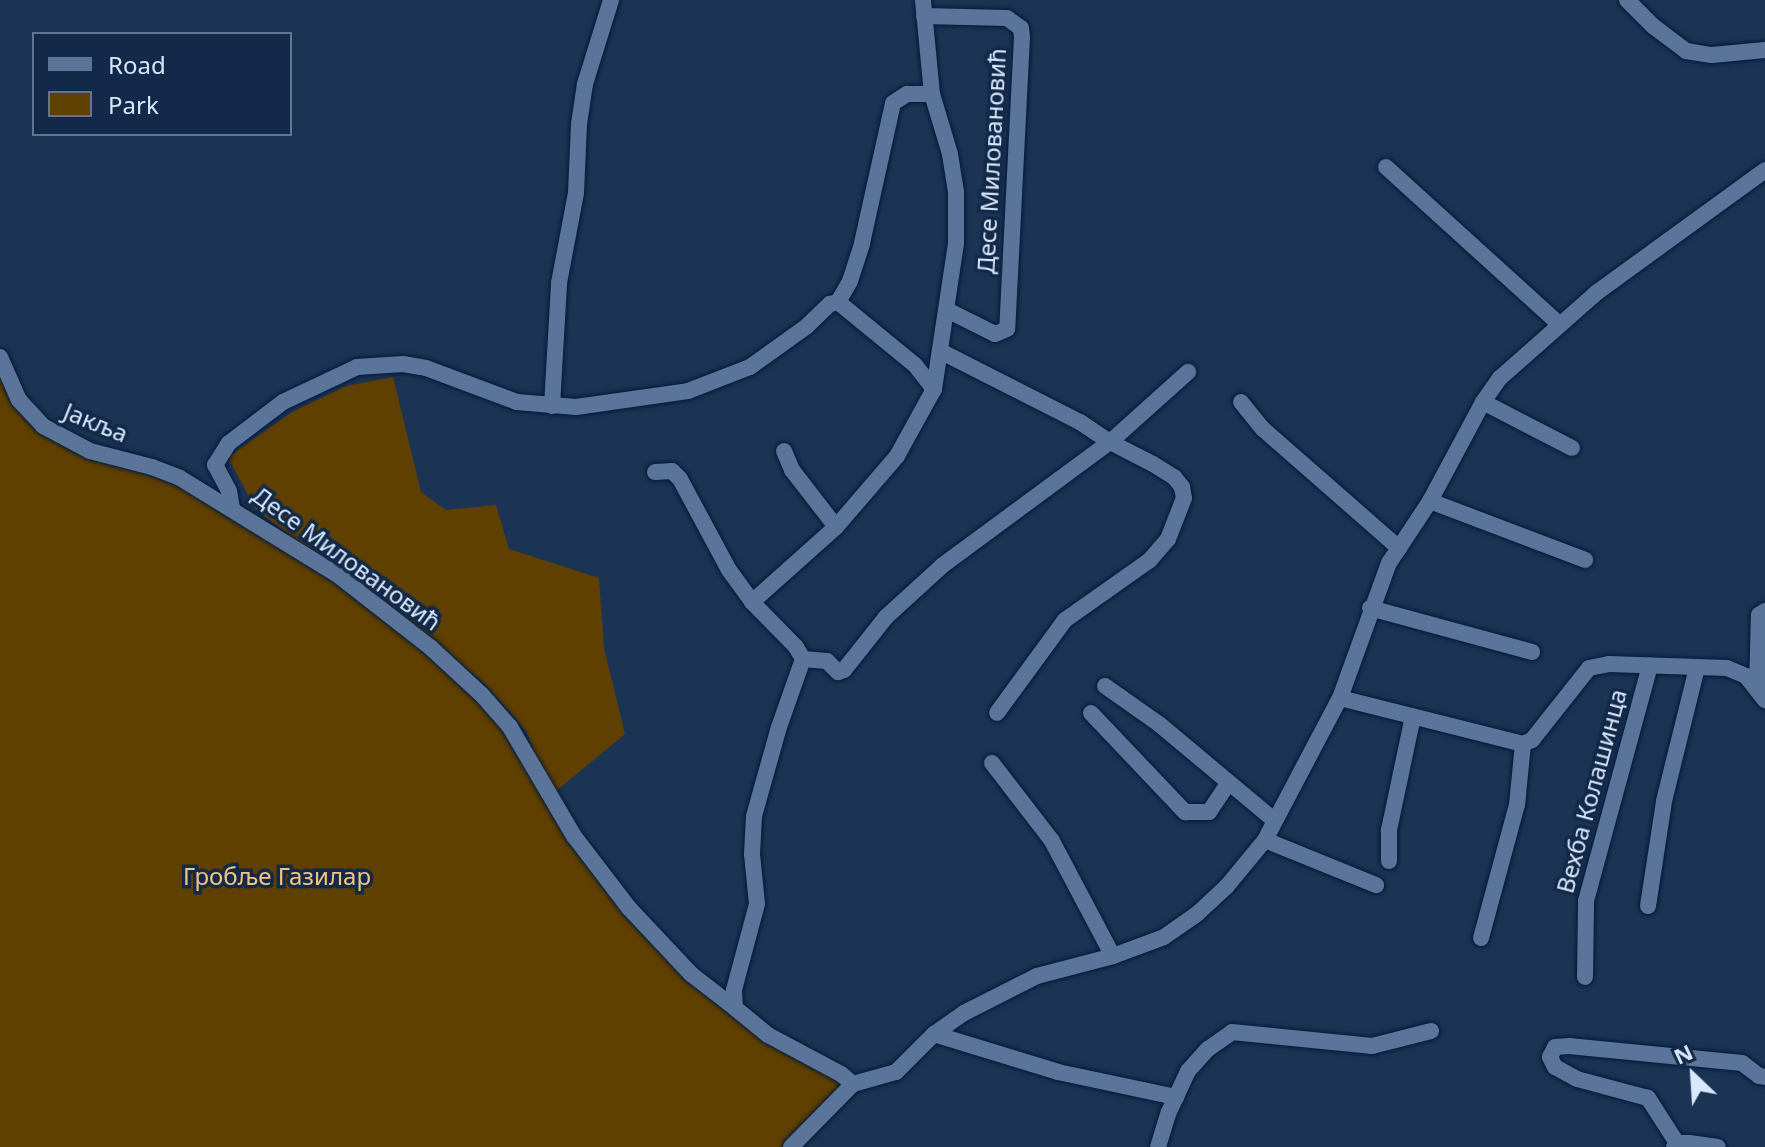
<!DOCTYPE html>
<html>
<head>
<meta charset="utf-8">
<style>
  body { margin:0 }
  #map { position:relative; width:1765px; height:1147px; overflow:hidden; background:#1c3454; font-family:"Noto Sans",sans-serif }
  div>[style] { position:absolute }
  .green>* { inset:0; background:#604000 }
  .roads { filter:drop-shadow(0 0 2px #041a39) drop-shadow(0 0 2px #041a39) }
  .minor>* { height:16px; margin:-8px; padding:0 8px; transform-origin:8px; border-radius:8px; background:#5b759a }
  span { translate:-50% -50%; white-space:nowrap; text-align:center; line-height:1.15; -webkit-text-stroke:7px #122949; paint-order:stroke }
  .street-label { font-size:24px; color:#d8e7fc }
  .park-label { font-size:24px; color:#f7c579 }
  .legend { position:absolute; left:32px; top:32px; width:260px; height:104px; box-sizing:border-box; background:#122949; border:2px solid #617591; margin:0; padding:10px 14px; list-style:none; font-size:24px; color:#d8e7fc }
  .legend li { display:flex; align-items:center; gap:16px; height:40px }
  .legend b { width:40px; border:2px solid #617591 }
  .north { position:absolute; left:1653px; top:1035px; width:80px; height:80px; -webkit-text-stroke:6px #122949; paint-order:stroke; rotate:335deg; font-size:22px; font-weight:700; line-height:32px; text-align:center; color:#d8e7fc }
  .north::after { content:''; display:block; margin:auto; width:28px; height:36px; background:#d8e7fc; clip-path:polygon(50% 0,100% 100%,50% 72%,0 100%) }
</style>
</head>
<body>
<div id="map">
  <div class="green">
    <i style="clip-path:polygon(0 357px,10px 380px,58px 436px,140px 463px,299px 550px,482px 695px,547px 788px,527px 732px,481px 680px,256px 510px,228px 457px,292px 412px,346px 386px,393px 377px,421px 492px,446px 510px,496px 505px,509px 549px,599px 578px,604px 648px,625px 734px,550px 796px,691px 974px,853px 1084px,791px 1147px,0 1147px)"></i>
  </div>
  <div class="roads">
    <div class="minor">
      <i style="left:1627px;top:0;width:37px;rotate:45deg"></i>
      <i style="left:1653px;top:26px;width:41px;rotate:37.1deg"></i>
      <i style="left:1686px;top:51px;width:26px;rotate:9deg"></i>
      <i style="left:1712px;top:55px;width:53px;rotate:-5.4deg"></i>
      <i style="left:924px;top:16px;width:83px;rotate:1.4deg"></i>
      <i style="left:1007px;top:18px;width:17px;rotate:36deg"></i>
      <i style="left:1021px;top:28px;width:9px;rotate:84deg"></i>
      <i style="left:1022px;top:37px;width:292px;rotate:92.9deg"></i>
      <i style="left:1007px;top:329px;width:13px;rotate:157deg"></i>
      <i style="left:995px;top:334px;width:54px;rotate:-153.4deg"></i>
      <i style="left:1386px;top:167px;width:234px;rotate:42.2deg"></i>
      <i style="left:838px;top:302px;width:99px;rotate:39.3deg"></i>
      <i style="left:915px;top:365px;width:31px;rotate:52deg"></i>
      <i style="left:940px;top:351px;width:157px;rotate:26.9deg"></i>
      <i style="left:1080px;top:422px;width:36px;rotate:34deg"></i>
      <i style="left:1110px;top:442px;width:48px;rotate:27.1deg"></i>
      <i style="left:1153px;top:464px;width:25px;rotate:32deg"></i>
      <i style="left:1174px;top:477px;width:13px;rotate:51deg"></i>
      <i style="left:1182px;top:487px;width:11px;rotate:80deg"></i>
      <i style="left:1184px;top:498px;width:44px;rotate:111.3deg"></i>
      <i style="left:1168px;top:539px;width:28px;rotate:131deg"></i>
      <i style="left:1150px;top:560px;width:104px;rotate:144.8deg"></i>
      <i style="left:1065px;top:620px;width:115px;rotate:126.2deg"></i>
      <i style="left:0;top:357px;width:47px;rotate:66.2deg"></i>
      <i style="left:19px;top:400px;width:35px;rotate:47deg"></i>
      <i style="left:43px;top:426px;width:53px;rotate:28deg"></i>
      <i style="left:90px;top:451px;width:64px;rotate:14.5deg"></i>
      <i style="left:152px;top:467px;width:30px;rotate:21deg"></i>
      <i style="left:180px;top:478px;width:187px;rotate:31.6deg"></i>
      <i style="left:339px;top:576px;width:115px;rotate:38deg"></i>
      <i style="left:430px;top:647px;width:71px;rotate:42.7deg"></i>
      <i style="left:482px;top:695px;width:43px;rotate:48.8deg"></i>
      <i style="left:510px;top:727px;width:126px;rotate:59.6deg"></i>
      <i style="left:574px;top:836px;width:91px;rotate:52.6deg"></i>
      <i style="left:629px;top:908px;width:91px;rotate:46.8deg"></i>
      <i style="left:691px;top:974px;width:56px;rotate:37.7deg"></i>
      <i style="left:1241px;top:402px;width:35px;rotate:51deg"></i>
      <i style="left:1263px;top:429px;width:181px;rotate:41.2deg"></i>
      <i style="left:1483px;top:402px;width:100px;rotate:27.3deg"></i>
      <i style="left:552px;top:406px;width:123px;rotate:-86.7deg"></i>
      <i style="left:559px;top:283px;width:92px;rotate:-79.3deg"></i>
      <i style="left:576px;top:193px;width:69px;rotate:-87.5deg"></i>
      <i style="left:579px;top:124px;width:40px;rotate:-81.5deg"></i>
      <i style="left:585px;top:84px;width:88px;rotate:-72.8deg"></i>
      <i style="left:784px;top:451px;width:21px;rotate:67deg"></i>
      <i style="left:792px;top:470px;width:72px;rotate:52.3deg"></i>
      <i style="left:655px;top:472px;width:17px;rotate:-3deg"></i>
      <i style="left:672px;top:471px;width:11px;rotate:45deg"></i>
      <i style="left:680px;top:479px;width:103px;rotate:61.7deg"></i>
      <i style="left:729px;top:570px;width:39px;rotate:54deg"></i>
      <i style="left:752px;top:602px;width:63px;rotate:45.6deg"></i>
      <i style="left:796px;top:647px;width:14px;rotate:60deg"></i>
      <i style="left:803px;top:659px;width:72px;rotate:109.4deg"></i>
      <i style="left:779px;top:727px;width:92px;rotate:105.7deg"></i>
      <i style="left:754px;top:816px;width:38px;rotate:93deg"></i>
      <i style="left:752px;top:854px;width:50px;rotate:84.3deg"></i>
      <i style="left:757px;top:904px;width:89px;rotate:105deg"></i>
      <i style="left:734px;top:990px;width:18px;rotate:87deg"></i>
      <i style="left:735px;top:1008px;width:43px;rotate:39.3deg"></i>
      <i style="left:768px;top:1035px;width:83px;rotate:28.1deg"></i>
      <i style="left:841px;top:1074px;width:16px;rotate:40deg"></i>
      <i style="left:1430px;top:501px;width:166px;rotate:20.8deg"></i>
      <i style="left:232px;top:508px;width:17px;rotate:-100deg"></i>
      <i style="left:229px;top:491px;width:30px;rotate:-118deg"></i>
      <i style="left:215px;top:465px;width:26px;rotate:-58deg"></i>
      <i style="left:229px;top:443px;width:68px;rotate:-37.2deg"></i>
      <i style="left:283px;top:402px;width:82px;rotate:-25.3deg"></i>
      <i style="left:357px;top:367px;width:46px;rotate:-3.7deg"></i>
      <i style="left:403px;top:364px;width:23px;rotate:10deg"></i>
      <i style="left:426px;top:368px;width:97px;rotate:20.5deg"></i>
      <i style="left:517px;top:402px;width:59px;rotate:4.8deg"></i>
      <i style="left:576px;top:407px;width:113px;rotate:-8.1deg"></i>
      <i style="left:688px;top:391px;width:66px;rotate:-21.2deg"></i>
      <i style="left:750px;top:367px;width:70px;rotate:-35.7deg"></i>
      <i style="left:807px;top:326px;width:32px;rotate:-44deg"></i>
      <i style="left:830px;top:304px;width:8px;rotate:-14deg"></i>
      <i style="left:838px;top:302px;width:24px;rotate:-60deg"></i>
      <i style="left:850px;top:281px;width:40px;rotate:-72deg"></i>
      <i style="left:862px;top:243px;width:143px;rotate:-77.5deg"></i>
      <i style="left:893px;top:103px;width:17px;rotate:-33deg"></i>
      <i style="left:907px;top:94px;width:25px"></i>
      <i style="left:752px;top:602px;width:113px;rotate:-41.8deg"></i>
      <i style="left:836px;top:527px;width:94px;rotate:-49.3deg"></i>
      <i style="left:897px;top:456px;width:77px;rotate:-61.1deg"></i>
      <i style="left:934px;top:389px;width:148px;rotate:-81.4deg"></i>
      <i style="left:956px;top:243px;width:51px;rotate:-90deg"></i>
      <i style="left:956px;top:192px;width:38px;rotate:-99deg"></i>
      <i style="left:950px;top:154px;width:63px;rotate:-106.7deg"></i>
      <i style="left:932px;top:94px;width:94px;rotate:-95.5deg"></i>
      <i style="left:1370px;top:608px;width:168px;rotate:15.2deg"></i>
      <i style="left:803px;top:659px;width:24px;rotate:5deg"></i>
      <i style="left:827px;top:661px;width:16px;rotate:45deg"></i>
      <i style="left:838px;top:672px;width:6px;rotate:-18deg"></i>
      <i style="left:844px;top:670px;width:68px;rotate:-51.6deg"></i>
      <i style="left:886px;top:617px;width:77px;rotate:-42.4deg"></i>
      <i style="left:943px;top:565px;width:207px;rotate:-36.4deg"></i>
      <i style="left:1110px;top:442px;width:105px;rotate:-41.9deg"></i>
      <i style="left:1105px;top:686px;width:66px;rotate:35.1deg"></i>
      <i style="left:1159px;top:724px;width:150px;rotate:39.9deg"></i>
      <i style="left:1757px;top:689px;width:74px;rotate:-88.5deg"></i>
      <i style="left:1759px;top:615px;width:7px;rotate:-34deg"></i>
      <i style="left:1340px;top:698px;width:189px;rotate:14.1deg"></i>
      <i style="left:1523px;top:744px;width:10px;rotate:-24deg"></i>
      <i style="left:1532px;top:740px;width:92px;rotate:-51.6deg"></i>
      <i style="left:1589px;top:668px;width:20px;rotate:-11deg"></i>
      <i style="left:1609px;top:664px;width:118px;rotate:1.9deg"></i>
      <i style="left:1727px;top:668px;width:21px;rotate:23deg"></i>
      <i style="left:1746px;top:676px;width:31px;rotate:52deg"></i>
      <i style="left:1091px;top:713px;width:137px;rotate:46.5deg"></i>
      <i style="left:1185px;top:812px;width:24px"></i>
      <i style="left:1209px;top:812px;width:34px;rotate:-56deg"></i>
      <i style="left:992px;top:763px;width:98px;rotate:52.4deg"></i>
      <i style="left:1052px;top:841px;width:130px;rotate:62.1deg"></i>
      <i style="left:1265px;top:840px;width:120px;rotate:22.1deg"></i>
      <i style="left:1389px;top:861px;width:31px;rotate:-90deg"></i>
      <i style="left:1389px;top:830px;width:116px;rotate:-78.1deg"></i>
      <i style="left:1648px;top:906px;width:106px;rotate:-81.3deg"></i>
      <i style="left:1664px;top:801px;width:137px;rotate:-76.1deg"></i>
      <i style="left:1481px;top:938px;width:138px;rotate:-74.9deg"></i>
      <i style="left:1517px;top:805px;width:61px;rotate:-84.4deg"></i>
      <i style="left:1585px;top:977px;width:76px;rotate:-89.2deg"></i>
      <i style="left:1586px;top:901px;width:244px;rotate:-74.8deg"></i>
      <i style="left:934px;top:1034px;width:130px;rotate:17deg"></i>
      <i style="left:1058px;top:1072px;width:121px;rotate:12deg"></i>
      <i style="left:1677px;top:1143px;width:54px;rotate:-122.8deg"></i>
      <i style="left:1648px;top:1098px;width:73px;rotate:-165deg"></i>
      <i style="left:1577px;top:1079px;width:25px;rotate:-151deg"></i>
      <i style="left:1555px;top:1067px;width:11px;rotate:-117deg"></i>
      <i style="left:1550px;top:1057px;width:11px;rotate:-63deg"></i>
      <i style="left:1555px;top:1047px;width:14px;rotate:-4deg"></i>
      <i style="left:1569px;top:1046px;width:174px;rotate:5.6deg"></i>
      <i style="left:1742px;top:1063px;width:21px;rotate:37deg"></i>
      <i style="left:1759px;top:1076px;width:6px;rotate:9deg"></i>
      <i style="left:791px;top:1147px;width:88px;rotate:-45.5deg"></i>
      <i style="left:853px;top:1084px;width:45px;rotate:-15.6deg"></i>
      <i style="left:896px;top:1072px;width:54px;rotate:-45deg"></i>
      <i style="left:934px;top:1034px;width:37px;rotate:-35deg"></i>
      <i style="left:964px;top:1013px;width:82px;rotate:-26.9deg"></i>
      <i style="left:1037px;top:976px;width:79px;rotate:-14.7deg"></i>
      <i style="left:1113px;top:956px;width:54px;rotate:-20.4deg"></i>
      <i style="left:1164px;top:937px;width:40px;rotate:-34.9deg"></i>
      <i style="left:1197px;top:914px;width:41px;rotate:-43deg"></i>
      <i style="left:1227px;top:886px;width:60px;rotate:-50.4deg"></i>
      <i style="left:1265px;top:840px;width:161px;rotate:-62.2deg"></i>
      <i style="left:1340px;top:698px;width:144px;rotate:-70.1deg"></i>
      <i style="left:1389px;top:563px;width:74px;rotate:-56.5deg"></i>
      <i style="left:1430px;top:501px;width:112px;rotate:-61.8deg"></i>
      <i style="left:1483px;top:402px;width:29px;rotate:-55deg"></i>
      <i style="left:1500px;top:378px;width:128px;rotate:-41.5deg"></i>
      <i style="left:1596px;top:293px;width:209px;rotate:-36deg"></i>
      <i style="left:1158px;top:1147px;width:37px;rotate:-73deg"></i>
      <i style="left:1169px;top:1112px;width:45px;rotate:-65.1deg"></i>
      <i style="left:1188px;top:1071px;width:30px;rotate:-48deg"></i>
      <i style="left:1208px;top:1049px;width:29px;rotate:-35deg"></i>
      <i style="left:1232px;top:1032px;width:141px;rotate:5.7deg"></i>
      <i style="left:1372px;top:1046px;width:61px;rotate:-14.3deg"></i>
      <i style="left:1674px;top:1147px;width:5px;rotate:-53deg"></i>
      <i style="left:1677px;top:1143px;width:12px"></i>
      <i style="left:1689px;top:1143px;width:29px;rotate:8deg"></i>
    </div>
  </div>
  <div class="street-label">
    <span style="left:991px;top:161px;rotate:-87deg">Десе Миловановић</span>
    <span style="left:96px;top:422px;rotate:22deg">Јакља</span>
    <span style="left:347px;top:558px;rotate:36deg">Десе Миловановић</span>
    <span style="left:1591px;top:791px;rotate:-75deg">Вехба Колашинца</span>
  </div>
  <div class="park-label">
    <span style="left:277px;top:876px">Гробље Газилар</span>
  </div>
  <ul class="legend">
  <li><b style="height:10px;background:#5b759a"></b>Road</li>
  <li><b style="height:22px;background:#604000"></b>Park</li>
  </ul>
  <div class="north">N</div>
</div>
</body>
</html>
